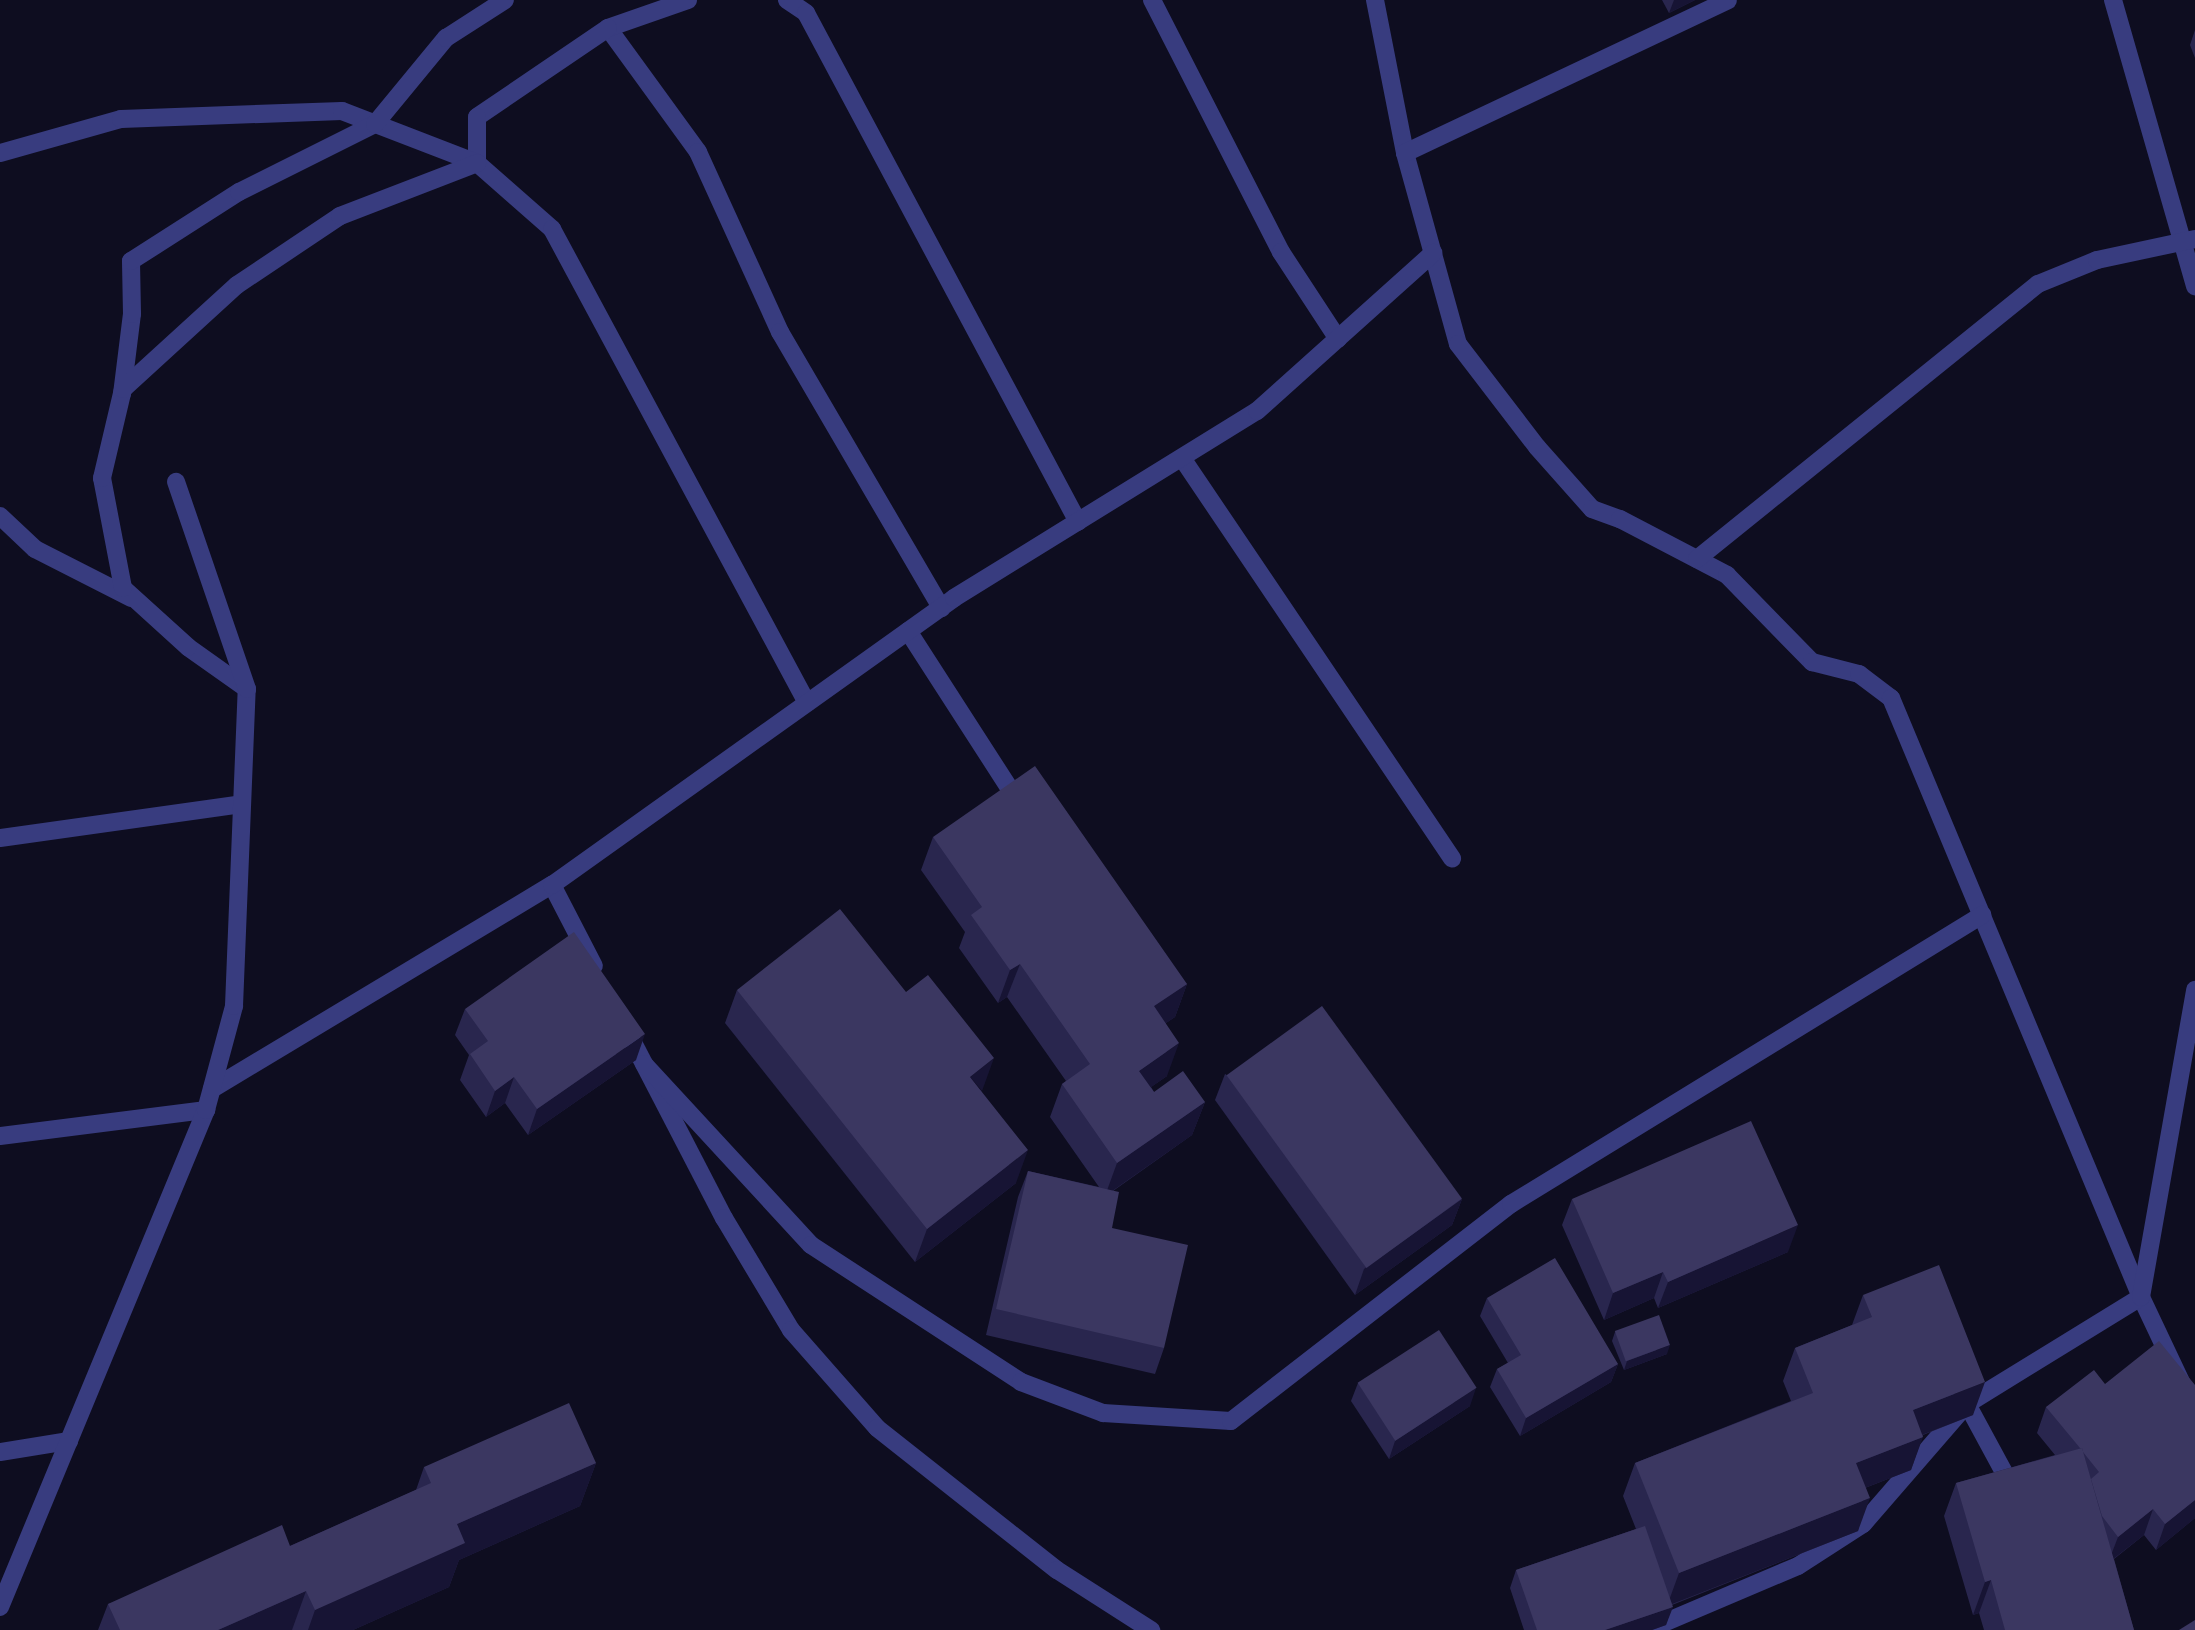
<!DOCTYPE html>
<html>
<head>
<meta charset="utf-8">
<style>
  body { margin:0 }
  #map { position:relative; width:2195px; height:1630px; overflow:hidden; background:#0e0d20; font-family:Poppins,sans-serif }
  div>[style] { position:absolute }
  .lane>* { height:18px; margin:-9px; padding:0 9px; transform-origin:9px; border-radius:9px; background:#383c7f }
  .street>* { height:18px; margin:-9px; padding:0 9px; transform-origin:9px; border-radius:9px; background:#383c7f }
  .wall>* { inset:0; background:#29264e }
  .shaded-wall>* { inset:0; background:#171434 }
  .building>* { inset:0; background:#3b3761; transform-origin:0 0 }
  span { translate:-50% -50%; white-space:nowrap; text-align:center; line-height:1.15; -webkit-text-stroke:5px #0e0d20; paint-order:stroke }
</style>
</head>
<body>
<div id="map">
  <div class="lane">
    <i style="left:608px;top:28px;width:153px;rotate:54deg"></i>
    <i style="left:698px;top:152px;width:198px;rotate:65.5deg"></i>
    <i style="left:780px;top:332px;width:320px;rotate:59.7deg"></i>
  </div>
  <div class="street">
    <i style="left:688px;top:0;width:85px;rotate:160.7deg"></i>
    <i style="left:608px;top:28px;width:158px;rotate:145.8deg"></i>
    <i style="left:477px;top:117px;width:46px;rotate:90deg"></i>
    <i style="left:477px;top:163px;width:100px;rotate:41.3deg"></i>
    <i style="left:552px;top:229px;width:538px;rotate:61.72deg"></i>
    <i style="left:787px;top:0;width:23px;rotate:34deg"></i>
    <i style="left:806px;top:13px;width:577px;rotate:61.88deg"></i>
    <i style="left:1152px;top:0;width:283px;rotate:62.9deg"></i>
    <i style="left:1281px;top:252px;width:104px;rotate:56.8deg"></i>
    <i style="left:1375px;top:0;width:156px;rotate:78.9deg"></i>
    <i style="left:1405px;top:153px;width:198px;rotate:74.5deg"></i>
    <i style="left:1458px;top:344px;width:130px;rotate:52.5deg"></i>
    <i style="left:1537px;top:447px;width:83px;rotate:48.4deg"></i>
    <i style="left:1592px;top:509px;width:30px;rotate:20deg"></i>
    <i style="left:1620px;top:519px;width:121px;rotate:27.6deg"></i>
    <i style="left:1727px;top:575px;width:122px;rotate:45.7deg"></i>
    <i style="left:1812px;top:662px;width:49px;rotate:14.3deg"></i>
    <i style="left:1859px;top:674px;width:40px;rotate:37deg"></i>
    <i style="left:1891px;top:698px;width:649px;rotate:67.35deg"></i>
    <i style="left:2141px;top:1297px;width:126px;rotate:64.7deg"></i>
    <i style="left:2113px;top:0;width:298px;rotate:74deg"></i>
    <i style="left:0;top:153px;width:126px;rotate:-15.7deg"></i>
    <i style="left:121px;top:119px;width:221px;rotate:-2.1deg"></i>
    <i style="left:342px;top:111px;width:145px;rotate:21.1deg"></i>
    <i style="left:1405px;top:153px;width:357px;rotate:-25.3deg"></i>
    <i style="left:122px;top:394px;width:81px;rotate:-82.9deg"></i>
    <i style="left:132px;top:314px;width:53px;rotate:-91.1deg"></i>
    <i style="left:131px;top:261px;width:128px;rotate:-32.6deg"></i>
    <i style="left:239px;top:192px;width:152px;rotate:-26.6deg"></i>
    <i style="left:375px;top:124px;width:112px;rotate:-50.5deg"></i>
    <i style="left:446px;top:38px;width:70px;rotate:-32.8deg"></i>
    <i style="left:1182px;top:458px;width:483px;rotate:56deg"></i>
    <i style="left:0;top:516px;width:48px;rotate:43.3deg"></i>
    <i style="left:35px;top:549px;width:108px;rotate:27deg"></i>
    <i style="left:1697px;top:559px;width:438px;rotate:-38.9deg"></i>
    <i style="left:2038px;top:284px;width:64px;rotate:-22.1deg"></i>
    <i style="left:2097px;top:260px;width:100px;rotate:-12.1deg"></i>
    <i style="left:908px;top:631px;width:205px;rotate:57.2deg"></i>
    <i style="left:247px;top:689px;width:72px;rotate:-144.6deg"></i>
    <i style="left:188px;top:647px;width:88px;rotate:-137.8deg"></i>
    <i style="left:123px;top:588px;width:112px;rotate:-100.8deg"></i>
    <i style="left:102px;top:478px;width:91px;rotate:-76.7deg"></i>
    <i style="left:123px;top:389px;width:154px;rotate:-42.4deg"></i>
    <i style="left:237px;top:285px;width:124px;rotate:-33.8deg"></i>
    <i style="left:340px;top:216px;width:147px;rotate:-21.1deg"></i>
    <i style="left:0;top:838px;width:244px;rotate:-8deg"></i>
    <i style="left:552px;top:885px;width:91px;rotate:62.6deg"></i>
    <i style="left:627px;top:1031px;width:211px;rotate:62.6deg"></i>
    <i style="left:724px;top:1218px;width:131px;rotate:59.1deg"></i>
    <i style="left:791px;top:1330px;width:130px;rotate:48.7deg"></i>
    <i style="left:877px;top:1428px;width:229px;rotate:38.3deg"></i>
    <i style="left:1057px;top:1570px;width:112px;rotate:32.6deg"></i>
    <i style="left:644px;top:1064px;width:246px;rotate:47.3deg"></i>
    <i style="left:811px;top:1245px;width:251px;rotate:33.1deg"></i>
    <i style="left:1021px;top:1382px;width:88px;rotate:20.7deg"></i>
    <i style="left:1103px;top:1413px;width:128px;rotate:3.6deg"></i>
    <i style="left:1231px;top:1421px;width:354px;rotate:-37.8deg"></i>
    <i style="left:1511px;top:1204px;width:553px;rotate:-31.53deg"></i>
    <i style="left:212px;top:1089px;width:397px;rotate:-31deg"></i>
    <i style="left:552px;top:885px;width:494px;rotate:-35.5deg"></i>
    <i style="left:954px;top:598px;width:356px;rotate:-31.7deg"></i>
    <i style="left:1257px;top:411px;width:237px;rotate:-41.9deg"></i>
    <i style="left:0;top:1136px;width:208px;rotate:-7.2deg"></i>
    <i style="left:1967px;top:1404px;width:99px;rotate:61.6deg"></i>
    <i style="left:0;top:1452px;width:70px;rotate:-9.1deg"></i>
    <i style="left:0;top:1607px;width:538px;rotate:-67.49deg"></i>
    <i style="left:206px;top:1110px;width:108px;rotate:-74.9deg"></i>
    <i style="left:234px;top:1006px;width:317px;rotate:-87.7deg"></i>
    <i style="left:247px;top:689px;width:219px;rotate:-108.9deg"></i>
    <i style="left:1647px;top:1630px;width:164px;rotate:-23deg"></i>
    <i style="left:1798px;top:1566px;width:77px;rotate:-32.9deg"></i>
    <i style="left:1863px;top:1524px;width:159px;rotate:-49.1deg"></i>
    <i style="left:1967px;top:1404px;width:204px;rotate:-31.6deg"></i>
    <i style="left:2141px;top:1297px;width:312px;rotate:-80deg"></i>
  </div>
  <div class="wall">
    <i style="clip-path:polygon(1662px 0,1695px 0,1669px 13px)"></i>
    <i style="clip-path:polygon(2195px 30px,2195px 58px,2190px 45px)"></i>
    <i style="clip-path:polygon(933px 837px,1187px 984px,1175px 1017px,1166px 1023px,1167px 1076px,1151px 1087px,1154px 1092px,1205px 1102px,1192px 1135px,1113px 1191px,1112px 1228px,1164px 1348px,1155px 1374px,986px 1335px,1018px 1197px,1028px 1171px,1099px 1187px,1050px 1117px,1062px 1084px,1066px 1081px,1007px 997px,998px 1003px,959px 948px,965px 932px,921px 870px)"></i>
    <i style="clip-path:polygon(737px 990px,981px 1091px,1016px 1183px,915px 1262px,725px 1023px)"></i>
    <i style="clip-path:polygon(465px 1009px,636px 1060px,528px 1135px,505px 1103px,486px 1117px,460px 1080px,469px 1055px,455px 1035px)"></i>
    <i style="clip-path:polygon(1225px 1074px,1462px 1199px,1452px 1225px,1355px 1295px,1215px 1100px)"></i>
    <i style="clip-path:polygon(1572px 1199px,1788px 1252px,1658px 1308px,1654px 1298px,1604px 1320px,1562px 1225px)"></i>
    <i style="clip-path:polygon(1863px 1295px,1973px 1415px,1923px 1435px,1911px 1470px,1865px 1488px,1858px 1531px,1672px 1605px,1666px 1625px,1652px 1630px,1524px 1630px,1510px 1588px,1516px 1570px,1636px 1529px,1623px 1496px,1635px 1463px,1791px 1401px,1783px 1381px,1795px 1348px,1852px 1325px)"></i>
    <i style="clip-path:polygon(1487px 1298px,1618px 1364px,1611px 1382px,1520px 1436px,1490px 1387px,1497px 1369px,1508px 1363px,1480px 1316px)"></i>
    <i style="clip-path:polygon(1615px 1332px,1667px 1354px,1624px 1370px,1612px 1341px)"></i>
    <i style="clip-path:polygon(1358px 1383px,1470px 1406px,1389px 1459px,1351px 1401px)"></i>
    <i style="clip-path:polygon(2105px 1384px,2195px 1385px,2195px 1518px,2156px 1550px,2144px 1535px,2114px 1559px,2134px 1630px,1984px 1630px,1979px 1613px,1973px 1615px,1944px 1516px,1956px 1483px,2055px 1455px,2037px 1433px,2046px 1407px)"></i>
    <i style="clip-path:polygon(596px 1463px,580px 1506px,459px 1560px,449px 1587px,353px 1630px,98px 1630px,108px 1604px,290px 1546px,416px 1490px,424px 1467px)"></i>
  </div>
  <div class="shaded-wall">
    <i style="clip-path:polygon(1674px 0,1695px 0,1669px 13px)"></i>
    <i style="clip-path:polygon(1020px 964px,1007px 997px,998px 1003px,1010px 970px)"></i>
    <i style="clip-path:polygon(1187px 984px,1175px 1017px,1142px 1039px,1154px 1006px)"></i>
    <i style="clip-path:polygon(645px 1034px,636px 1060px,528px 1135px,537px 1109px)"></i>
    <i style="clip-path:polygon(1179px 1043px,1167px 1076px,1127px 1104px,1139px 1071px)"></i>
    <i style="clip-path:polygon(994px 1058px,982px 1091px,970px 1077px)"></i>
    <i style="clip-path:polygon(514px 1077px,505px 1103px,486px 1117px,495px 1091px)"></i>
    <i style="clip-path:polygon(1205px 1102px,1192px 1135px,1105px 1196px,1117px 1163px)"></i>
    <i style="clip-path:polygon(1028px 1150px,1016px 1183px,915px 1262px,927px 1229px)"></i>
    <i style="clip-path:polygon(1462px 1199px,1452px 1225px,1355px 1295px,1364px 1269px)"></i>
    <i style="clip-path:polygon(1798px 1225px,1788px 1252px,1658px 1308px,1668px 1282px)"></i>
    <i style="clip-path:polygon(1663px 1272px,1654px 1298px,1604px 1320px,1613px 1293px)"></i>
    <i style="clip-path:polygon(1670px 1345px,1667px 1354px,1624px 1370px,1627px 1361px)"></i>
    <i style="clip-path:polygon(1618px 1364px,1611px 1382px,1520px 1436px,1526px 1418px)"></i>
    <i style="clip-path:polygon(1985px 1382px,1973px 1415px,1901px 1443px,1913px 1410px)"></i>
    <i style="clip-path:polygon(1476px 1388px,1470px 1406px,1389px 1459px,1395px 1441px)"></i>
    <i style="clip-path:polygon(1923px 1437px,1911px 1470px,1844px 1496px,1856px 1463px)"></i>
    <i style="clip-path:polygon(596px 1463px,580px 1506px,459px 1560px,449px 1587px,353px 1630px,308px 1630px,315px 1610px,457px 1524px)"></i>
    <i style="clip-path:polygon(1870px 1498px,1858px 1531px,1667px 1606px,1679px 1573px)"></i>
    <i style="clip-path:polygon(2195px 1500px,2195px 1518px,2156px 1550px,2165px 1524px)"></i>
    <i style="clip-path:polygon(2153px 1509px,2144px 1535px,2108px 1563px,2118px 1537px)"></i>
    <i style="clip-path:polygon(1991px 1580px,1979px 1613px,1973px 1615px,1985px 1582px)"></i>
    <i style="clip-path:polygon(306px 1591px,292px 1630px,218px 1630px)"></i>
    <i style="clip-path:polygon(1673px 1607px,1666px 1625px,1652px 1630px,1605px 1630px)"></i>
  </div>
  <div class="building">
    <i style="clip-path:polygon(1035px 766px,1187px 984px,1154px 1006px,1179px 1043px,1139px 1071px,1154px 1092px,1183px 1071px,1205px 1102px,1117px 1163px,1062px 1084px,1090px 1064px,1020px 964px,1010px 970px,971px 915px,982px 907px,933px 837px)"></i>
    <i style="clip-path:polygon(840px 909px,906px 992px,928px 975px,994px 1058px,970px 1077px,1028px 1150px,927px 1229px,737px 990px)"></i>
    <i style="clip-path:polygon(574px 932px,645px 1034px,537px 1109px,514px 1077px,495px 1091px,470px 1054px,488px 1041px,465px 1009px)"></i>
    <i style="left:1322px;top:1006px;width:238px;height:118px;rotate:54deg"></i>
    <i style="clip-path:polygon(1751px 1121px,1798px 1225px,1668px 1282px,1663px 1272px,1613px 1293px,1572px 1199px)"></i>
    <i style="clip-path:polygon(1028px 1171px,1119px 1192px,1112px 1228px,1188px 1245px,1164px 1348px,996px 1309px)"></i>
    <i style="clip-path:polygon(1555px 1258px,1618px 1364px,1526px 1418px,1497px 1369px,1521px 1355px,1487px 1298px)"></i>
    <i style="clip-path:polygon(1939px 1265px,1985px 1382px,1913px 1410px,1923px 1437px,1856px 1463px,1870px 1498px,1679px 1573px,1635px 1463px,1813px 1393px,1795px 1348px,1872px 1317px,1863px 1295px)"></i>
    <i style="left:1659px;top:1315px;width:32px;height:47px;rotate:70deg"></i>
    <i style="left:1439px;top:1330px;width:69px;height:97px;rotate:57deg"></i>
    <i style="clip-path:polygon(2159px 1341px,2195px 1385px,2195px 1500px,2165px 1524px,2153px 1509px,2118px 1537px,2102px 1516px,2091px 1479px,2099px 1472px,2083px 1452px,2082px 1448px,2080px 1448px,2046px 1407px,2094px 1370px,2105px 1384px)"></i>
    <i style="clip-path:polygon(569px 1403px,596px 1463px,457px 1524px,465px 1543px,315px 1610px,306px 1591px,218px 1630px,120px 1630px,108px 1604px,282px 1525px,290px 1546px,431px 1483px,424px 1467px)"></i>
    <i style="clip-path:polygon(2082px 1448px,2134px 1630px,2005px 1630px,1991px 1580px,1985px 1582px,1956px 1483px)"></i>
    <i style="clip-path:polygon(1645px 1526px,1673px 1607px,1605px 1630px,1537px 1630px,1516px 1570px)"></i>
    <i style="clip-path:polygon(2195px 1620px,2195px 1630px,2179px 1630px)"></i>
  </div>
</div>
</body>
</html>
